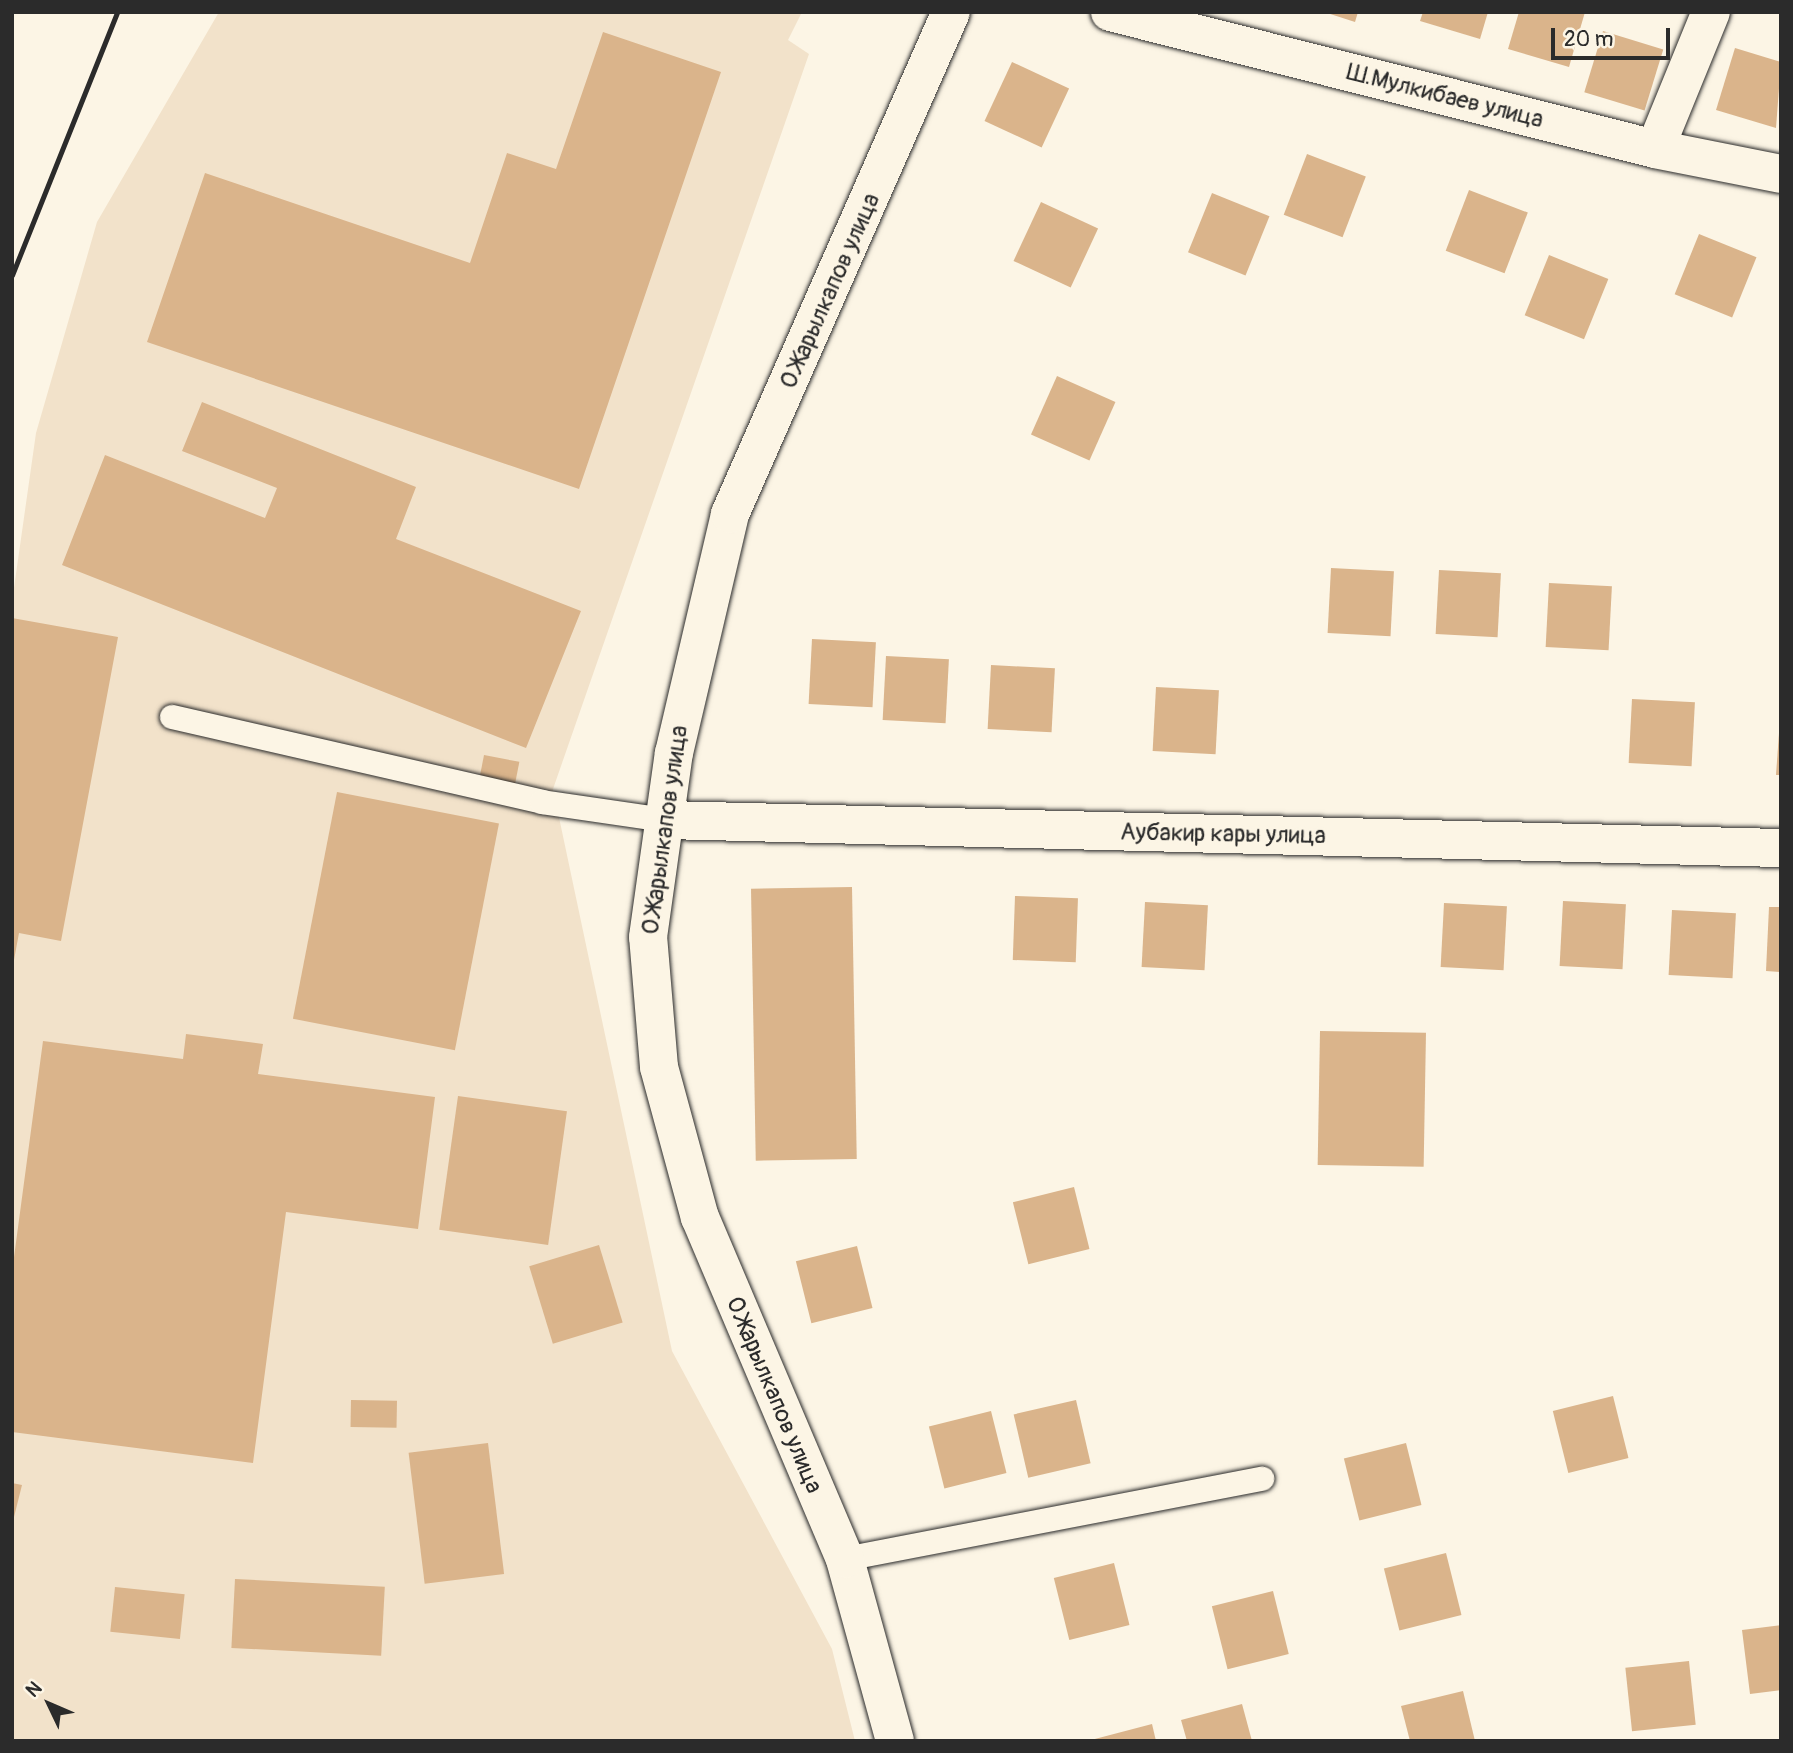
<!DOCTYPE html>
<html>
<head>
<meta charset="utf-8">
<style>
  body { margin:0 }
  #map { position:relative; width:1793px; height:1753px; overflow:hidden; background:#fcf5e5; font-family:Pangolin,sans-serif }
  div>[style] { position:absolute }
  .built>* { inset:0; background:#f2e2ca }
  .building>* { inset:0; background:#dab48b; transform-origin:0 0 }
  .roads { filter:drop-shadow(0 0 2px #2b2b2b) drop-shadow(0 0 2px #2b2b2b) }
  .service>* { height:24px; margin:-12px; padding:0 12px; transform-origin:12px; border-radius:12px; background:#fcf5e5 }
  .minor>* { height:38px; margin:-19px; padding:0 19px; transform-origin:19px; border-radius:19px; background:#fcf5e5 }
  .rail>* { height:5px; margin:-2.5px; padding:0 2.5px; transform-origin:2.5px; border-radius:2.5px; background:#2b2b2b }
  span { translate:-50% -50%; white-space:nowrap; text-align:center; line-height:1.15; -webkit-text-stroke:5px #fcf5e5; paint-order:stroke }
  .street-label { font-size:24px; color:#2b2b2b }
  .frame { position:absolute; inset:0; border:14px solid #2b2b2b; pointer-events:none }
  .north { position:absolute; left:14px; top:1669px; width:70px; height:70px; -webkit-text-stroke:5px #fcf5e5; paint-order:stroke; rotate:314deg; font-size:19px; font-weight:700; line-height:28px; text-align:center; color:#2b2b2b }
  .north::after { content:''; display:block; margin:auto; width:24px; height:32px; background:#2b2b2b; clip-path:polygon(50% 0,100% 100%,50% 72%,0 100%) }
  .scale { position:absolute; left:1551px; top:28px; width:119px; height:32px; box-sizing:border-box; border:4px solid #2b2b2b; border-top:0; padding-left:9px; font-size:21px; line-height:24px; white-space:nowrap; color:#2b2b2b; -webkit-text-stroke:5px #fcf5e5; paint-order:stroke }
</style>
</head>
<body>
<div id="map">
  <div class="built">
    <i style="clip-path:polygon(219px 12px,802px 12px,788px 40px,809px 54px,553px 789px,672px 1351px,832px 1649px,855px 1741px,12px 1741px,12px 602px,36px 433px,97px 222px)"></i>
  </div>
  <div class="building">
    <i style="clip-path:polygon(1324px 12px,1358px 12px,1355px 22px)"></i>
    <i style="clip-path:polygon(1423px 12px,1488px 12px,1480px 39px,1420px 21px)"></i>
    <i style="clip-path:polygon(1519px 12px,1585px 12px,1569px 67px,1508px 49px)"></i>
    <i style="left:1603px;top:31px;width:63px;height:64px;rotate:17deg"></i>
    <i style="clip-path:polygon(603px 32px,721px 72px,579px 489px,147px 342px,205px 173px,470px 263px,507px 153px,556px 169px)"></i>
    <i style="clip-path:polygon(1735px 48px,1781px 62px,1776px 128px,1716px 110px)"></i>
    <i style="left:1012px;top:62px;width:63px;height:65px;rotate:25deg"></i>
    <i style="left:1307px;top:154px;width:63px;height:65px;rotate:21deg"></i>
    <i style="left:1469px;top:190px;width:63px;height:65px;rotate:21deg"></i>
    <i style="left:1212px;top:193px;width:62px;height:64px;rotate:22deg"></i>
    <i style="left:1041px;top:202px;width:63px;height:65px;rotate:25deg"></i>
    <i style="left:1699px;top:234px;width:62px;height:65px;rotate:22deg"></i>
    <i style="left:1549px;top:255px;width:64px;height:65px;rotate:22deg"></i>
    <i style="left:1057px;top:376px;width:64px;height:64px;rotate:24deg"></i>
    <i style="clip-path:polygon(202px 402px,416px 487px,396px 539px,581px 611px,526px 748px,62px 565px,105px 455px,265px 518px,277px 488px,182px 451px)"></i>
    <i style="left:1331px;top:568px;width:63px;height:65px;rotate:3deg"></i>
    <i style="left:1439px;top:570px;width:62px;height:64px;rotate:3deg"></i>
    <i style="left:1549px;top:583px;width:63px;height:64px;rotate:3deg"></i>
    <i style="clip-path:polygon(12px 618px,118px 637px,61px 941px,19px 933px,14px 960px)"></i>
    <i style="left:812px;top:639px;width:64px;height:65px;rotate:3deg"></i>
    <i style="left:886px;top:656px;width:63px;height:64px;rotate:3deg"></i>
    <i style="left:991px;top:665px;width:64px;height:64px;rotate:3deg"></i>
    <i style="left:1156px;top:687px;width:63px;height:64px;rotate:3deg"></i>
    <i style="left:1632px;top:699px;width:63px;height:64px;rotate:3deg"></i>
    <i style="clip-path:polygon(1779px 733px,1781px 733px,1781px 775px,1776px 775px)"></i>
    <i style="left:484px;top:755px;width:36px;height:31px;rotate:11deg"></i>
    <i style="left:337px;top:792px;width:165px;height:231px;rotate:11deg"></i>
    <i style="left:852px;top:887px;width:272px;height:101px;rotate:89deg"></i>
    <i style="left:1015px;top:896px;width:63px;height:64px;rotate:2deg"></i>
    <i style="left:1563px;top:901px;width:63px;height:65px;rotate:3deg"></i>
    <i style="left:1145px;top:902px;width:63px;height:65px;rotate:3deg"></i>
    <i style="left:1444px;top:903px;width:63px;height:64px;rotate:3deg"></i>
    <i style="clip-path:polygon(1769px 907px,1781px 907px,1781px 972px,1766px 971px)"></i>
    <i style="left:1672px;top:910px;width:64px;height:65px;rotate:3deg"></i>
    <i style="left:1320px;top:1031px;width:106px;height:134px;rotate:1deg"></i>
    <i style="clip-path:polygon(186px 1034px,263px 1044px,258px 1074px,435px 1097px,418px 1229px,286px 1212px,253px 1463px,12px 1432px,12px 1272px,43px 1041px,183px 1059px)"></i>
    <i style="left:458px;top:1096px;width:110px;height:135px;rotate:8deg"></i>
    <i style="left:1074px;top:1187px;width:64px;height:63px;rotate:76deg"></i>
    <i style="left:599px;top:1245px;width:81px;height:73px;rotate:73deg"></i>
    <i style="left:857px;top:1246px;width:64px;height:63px;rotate:76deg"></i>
    <i style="left:1613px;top:1396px;width:64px;height:62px;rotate:76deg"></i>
    <i style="left:351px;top:1400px;width:46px;height:27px;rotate:1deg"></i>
    <i style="left:1076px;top:1400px;width:65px;height:64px;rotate:77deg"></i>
    <i style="left:991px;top:1411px;width:64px;height:64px;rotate:76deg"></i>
    <i style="left:488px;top:1443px;width:132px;height:80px;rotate:83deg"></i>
    <i style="left:1406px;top:1443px;width:64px;height:64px;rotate:76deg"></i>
    <i style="clip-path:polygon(12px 1483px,22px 1485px,13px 1521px,12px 1521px)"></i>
    <i style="left:1446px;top:1553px;width:64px;height:64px;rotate:76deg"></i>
    <i style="left:1114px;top:1563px;width:64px;height:62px;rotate:76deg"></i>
    <i style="left:235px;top:1579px;width:150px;height:69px;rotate:3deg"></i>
    <i style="left:115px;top:1587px;width:70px;height:45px;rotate:6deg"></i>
    <i style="left:1273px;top:1591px;width:65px;height:63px;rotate:76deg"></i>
    <i style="clip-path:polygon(1781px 1625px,1781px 1690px,1750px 1694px,1742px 1630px)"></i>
    <i style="left:1689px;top:1661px;width:64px;height:64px;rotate:84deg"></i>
    <i style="clip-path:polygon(1463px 1691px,1475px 1741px,1410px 1741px,1401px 1706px)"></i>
    <i style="clip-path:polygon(1242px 1704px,1252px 1741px,1187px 1741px,1181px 1720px)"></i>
    <i style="clip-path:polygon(1152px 1724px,1156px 1741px,1091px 1741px,1091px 1740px)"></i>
  </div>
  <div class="roads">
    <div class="service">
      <i style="left:172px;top:717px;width:380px;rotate:12.9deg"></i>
      <i style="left:542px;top:802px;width:125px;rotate:8.3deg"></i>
      <i style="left:845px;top:1559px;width:425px;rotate:-10.9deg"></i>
    </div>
    <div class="minor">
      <i style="left:1110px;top:12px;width:562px;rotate:14.11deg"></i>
      <i style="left:1655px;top:149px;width:128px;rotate:11.2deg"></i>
      <i style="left:1655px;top:149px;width:148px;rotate:-67.8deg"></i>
      <i style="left:666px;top:820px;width:1115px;rotate:1.44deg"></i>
      <i style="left:895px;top:1741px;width:189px;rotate:-105.4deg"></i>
      <i style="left:845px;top:1559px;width:371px;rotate:-113deg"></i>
      <i style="left:700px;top:1218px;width:156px;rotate:-105.2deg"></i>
      <i style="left:659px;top:1067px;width:130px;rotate:-94.8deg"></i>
      <i style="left:648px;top:937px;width:186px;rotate:-82deg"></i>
      <i style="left:674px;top:753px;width:245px;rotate:-76.8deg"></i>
      <i style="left:730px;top:514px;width:548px;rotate:-66.24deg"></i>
    </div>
  </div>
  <div class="rail">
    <i style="left:12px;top:275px;width:283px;rotate:-68.2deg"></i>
  </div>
  <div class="street-label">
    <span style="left:1445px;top:96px;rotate:14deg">Ш.Мулкибаев улица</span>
    <span style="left:830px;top:291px;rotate:-66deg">О.Жарылкапов улица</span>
    <span style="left:665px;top:830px;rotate:-82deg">О.Жарылкапов улица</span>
    <span style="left:1223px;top:834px;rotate:1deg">Аубакир кары улица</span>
    <span style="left:774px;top:1395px;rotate:67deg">О.Жарылкапов улица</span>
  </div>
  <div class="frame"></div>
  <div class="north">N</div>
  <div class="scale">20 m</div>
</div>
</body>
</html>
